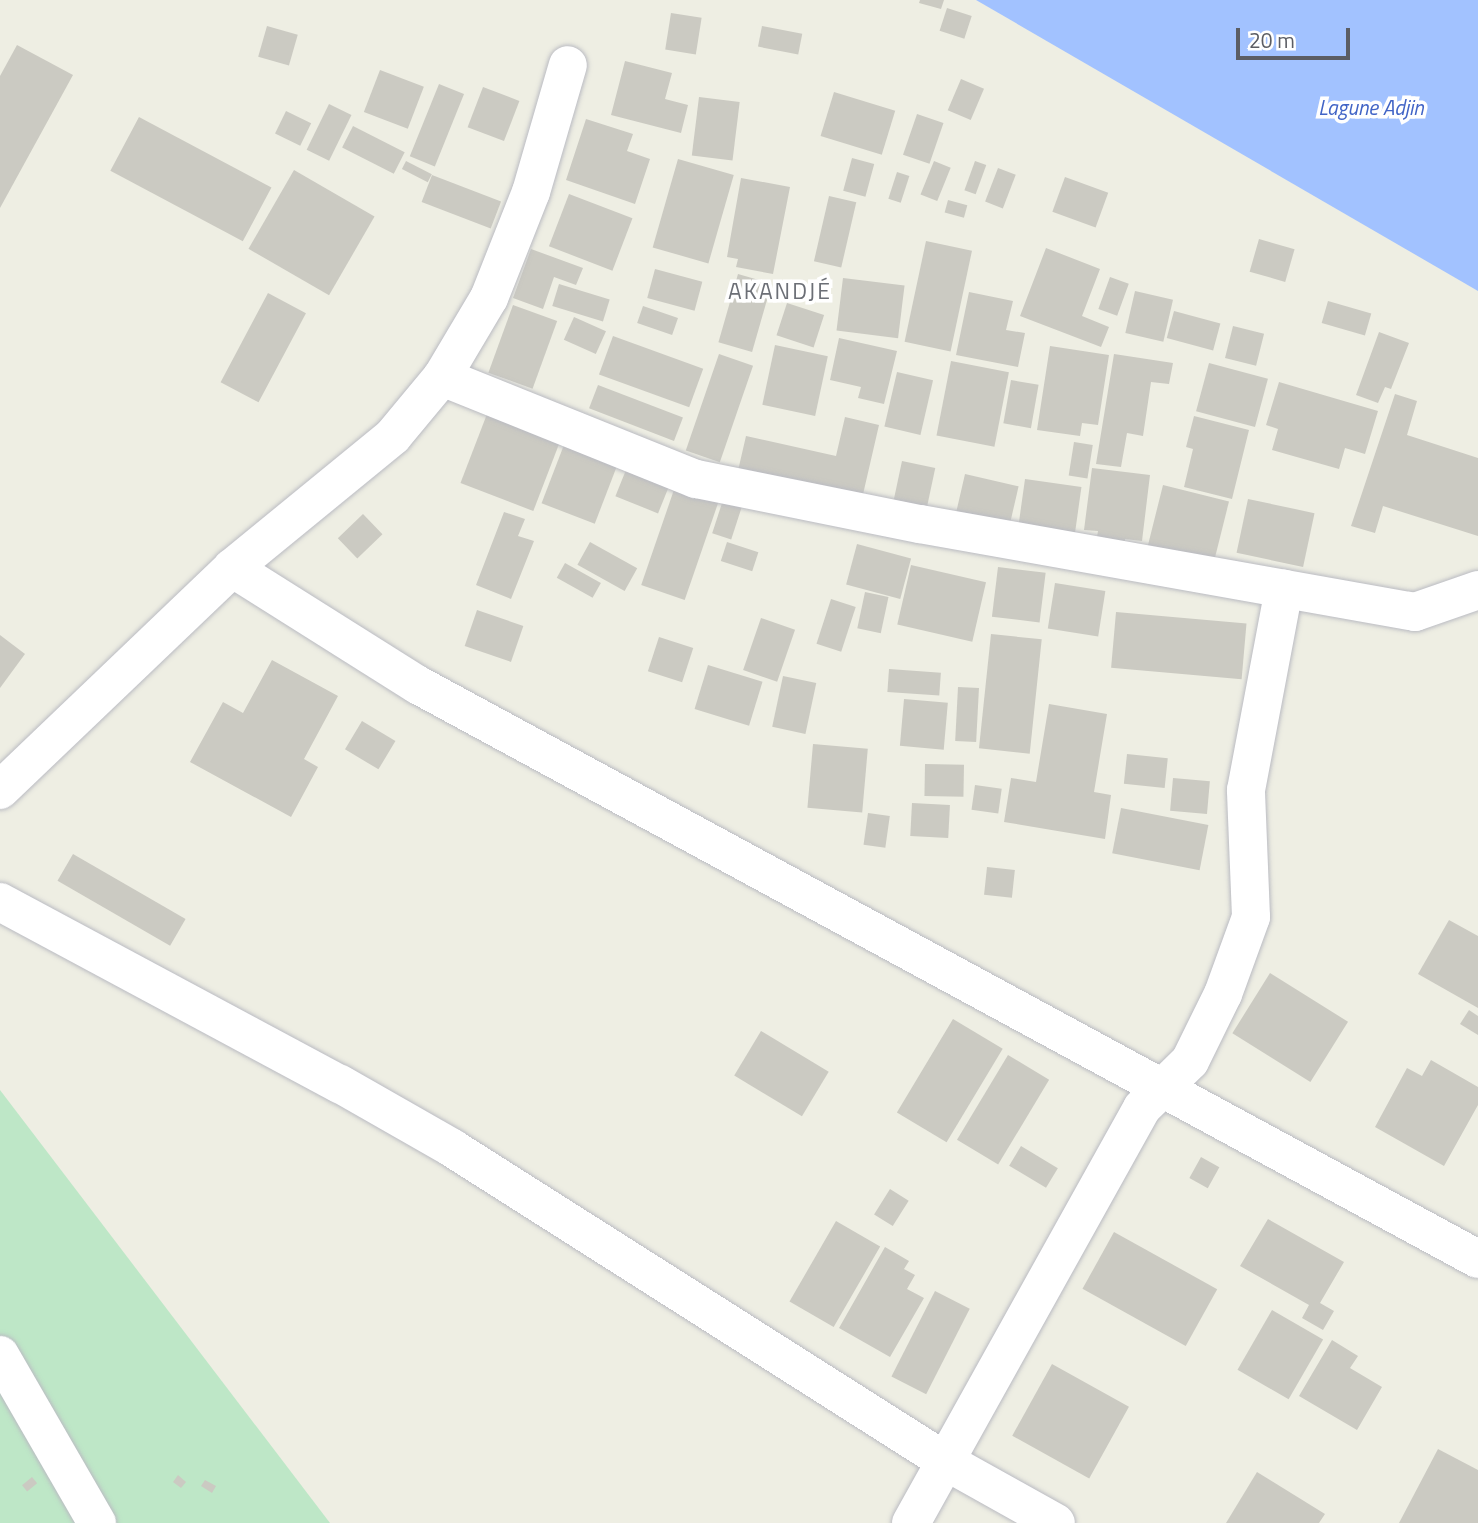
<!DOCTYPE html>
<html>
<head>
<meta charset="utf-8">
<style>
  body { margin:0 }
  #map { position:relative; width:1478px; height:1523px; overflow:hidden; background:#eeeee3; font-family:"Titillium Web",sans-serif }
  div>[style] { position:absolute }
  .green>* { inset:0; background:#bee7c7 }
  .water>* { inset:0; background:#a2c2ff }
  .building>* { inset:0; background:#cbcac2; transform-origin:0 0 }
  .roads { filter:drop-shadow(0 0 2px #babbc2) drop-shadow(0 0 2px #babbc2) }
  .minor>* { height:38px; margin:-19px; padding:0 19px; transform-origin:19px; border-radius:19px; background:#fff }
  .tertiary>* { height:38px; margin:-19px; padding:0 19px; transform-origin:19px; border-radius:19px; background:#fff }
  span { translate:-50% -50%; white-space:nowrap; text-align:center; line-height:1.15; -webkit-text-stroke:7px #fff; paint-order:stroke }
  .water-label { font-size:21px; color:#4164c6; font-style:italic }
  .quarter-label { font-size:23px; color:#6c6f76; letter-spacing:2px }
  .scale { position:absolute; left:1236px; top:28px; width:114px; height:32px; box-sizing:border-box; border:4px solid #5b5d64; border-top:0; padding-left:9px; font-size:21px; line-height:24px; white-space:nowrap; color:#5b5d64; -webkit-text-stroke:5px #fff; paint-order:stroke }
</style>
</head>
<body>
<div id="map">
  <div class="green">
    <i style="clip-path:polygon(0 1090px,330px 1523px,0 1523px)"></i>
  </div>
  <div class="water">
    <i style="clip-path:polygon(976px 0,1478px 0,1478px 291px)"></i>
  </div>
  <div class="building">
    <i style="clip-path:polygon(920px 0,944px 0,941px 9px,919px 3px)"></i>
    <i style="left:947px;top:8px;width:26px;height:24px;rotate:18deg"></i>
    <i style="left:671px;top:13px;width:31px;height:37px;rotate:9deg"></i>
    <i style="left:267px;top:26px;width:32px;height:32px;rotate:16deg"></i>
    <i style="left:762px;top:26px;width:41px;height:21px;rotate:11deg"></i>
    <i style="clip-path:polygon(17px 45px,73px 75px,0 208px,0 76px)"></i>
    <i style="clip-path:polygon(625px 61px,672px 73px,665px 99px,688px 105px,681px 133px,611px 115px)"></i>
    <i style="left:380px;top:70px;width:47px;height:45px;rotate:21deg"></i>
    <i style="left:961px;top:79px;width:25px;height:34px;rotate:23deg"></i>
    <i style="left:439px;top:84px;width:27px;height:78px;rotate:22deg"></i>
    <i style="left:483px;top:87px;width:39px;height:43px;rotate:21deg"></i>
    <i style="left:834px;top:92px;width:64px;height:46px;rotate:17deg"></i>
    <i style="left:699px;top:97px;width:41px;height:59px;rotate:7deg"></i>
    <i style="left:329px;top:104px;width:25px;height:51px;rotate:26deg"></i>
    <i style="left:286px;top:111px;width:28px;height:25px;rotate:26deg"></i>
    <i style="left:917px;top:114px;width:28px;height:43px;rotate:19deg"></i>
    <i style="left:139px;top:117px;width:150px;height:61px;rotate:28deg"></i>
    <i style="clip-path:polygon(586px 119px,633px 134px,627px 151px,650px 159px,635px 204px,566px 180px)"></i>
    <i style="left:353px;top:126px;width:58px;height:24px;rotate:27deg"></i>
    <i style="left:852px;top:158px;width:23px;height:34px;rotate:15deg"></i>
    <i style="left:678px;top:159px;width:58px;height:92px;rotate:16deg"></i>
    <i style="left:406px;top:161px;width:29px;height:9px;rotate:27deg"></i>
    <i style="left:934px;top:161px;width:18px;height:36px;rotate:22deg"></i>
    <i style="left:975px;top:161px;width:12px;height:31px;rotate:20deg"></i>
    <i style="left:998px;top:168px;width:19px;height:36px;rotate:21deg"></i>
    <i style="left:294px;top:170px;width:93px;height:91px;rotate:30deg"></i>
    <i style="left:897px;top:172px;width:13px;height:28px;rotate:18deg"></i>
    <i style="left:432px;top:175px;width:74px;height:29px;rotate:21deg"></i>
    <i style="left:1065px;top:177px;width:46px;height:37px;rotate:20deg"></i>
    <i style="clip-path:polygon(741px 178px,790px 187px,773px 274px,736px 267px,738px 259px,727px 257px)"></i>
    <i style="left:569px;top:194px;width:68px;height:56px;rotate:21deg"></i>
    <i style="left:829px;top:196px;width:28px;height:67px;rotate:13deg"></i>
    <i style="left:948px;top:200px;width:20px;height:13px;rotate:15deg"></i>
    <i style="left:1259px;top:239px;width:37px;height:34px;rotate:16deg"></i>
    <i style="left:926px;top:241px;width:47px;height:103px;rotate:12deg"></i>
    <i style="clip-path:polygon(1046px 248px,1100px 269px,1082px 316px,1109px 327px,1101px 347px,1020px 316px)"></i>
    <i style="clip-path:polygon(531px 249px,583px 268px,576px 285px,554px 277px,543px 309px,513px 298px)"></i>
    <i style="left:655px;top:269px;width:49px;height:30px;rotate:15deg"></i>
    <i style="left:738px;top:274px;width:35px;height:71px;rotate:16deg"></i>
    <i style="left:1110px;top:277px;width:20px;height:34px;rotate:20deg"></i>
    <i style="left:843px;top:278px;width:62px;height:53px;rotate:7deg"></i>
    <i style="left:559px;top:284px;width:53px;height:23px;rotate:17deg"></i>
    <i style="left:1135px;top:291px;width:39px;height:43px;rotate:13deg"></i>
    <i style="clip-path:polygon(969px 292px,1013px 301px,1006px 330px,1025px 333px,1018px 367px,956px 355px)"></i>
    <i style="left:268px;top:293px;width:43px;height:101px;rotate:28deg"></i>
    <i style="left:1328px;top:301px;width:45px;height:23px;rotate:16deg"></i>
    <i style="left:787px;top:303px;width:39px;height:34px;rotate:18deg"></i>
    <i style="left:513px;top:305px;width:47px;height:72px;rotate:20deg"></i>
    <i style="left:643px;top:306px;width:37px;height:18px;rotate:19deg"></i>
    <i style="left:1174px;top:311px;width:48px;height:28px;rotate:15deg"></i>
    <i style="left:574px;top:317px;width:35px;height:25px;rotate:24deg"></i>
    <i style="left:1233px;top:326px;width:32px;height:33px;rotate:14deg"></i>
    <i style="clip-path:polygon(1379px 332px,1409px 343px,1391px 389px,1385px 387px,1378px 403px,1356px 395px)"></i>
    <i style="left:613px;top:336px;width:96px;height:41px;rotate:20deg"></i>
    <i style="clip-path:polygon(839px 338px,897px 351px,884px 404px,858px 398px,861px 387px,830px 380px)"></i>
    <i style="left:775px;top:345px;width:54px;height:61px;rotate:12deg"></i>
    <i style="clip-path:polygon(1050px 346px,1109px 355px,1098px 425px,1082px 423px,1080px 436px,1037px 430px)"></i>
    <i style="left:719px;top:354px;width:36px;height:102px;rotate:19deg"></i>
    <i style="clip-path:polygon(1114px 354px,1173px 363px,1169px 384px,1151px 382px,1143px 436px,1127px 433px,1121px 467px,1096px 464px)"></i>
    <i style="left:951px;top:361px;width:59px;height:76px;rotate:11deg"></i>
    <i style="left:1209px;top:363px;width:61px;height:50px;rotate:15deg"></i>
    <i style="left:897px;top:372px;width:37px;height:56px;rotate:13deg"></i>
    <i style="left:1011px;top:380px;width:28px;height:44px;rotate:10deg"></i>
    <i style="clip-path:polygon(1279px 382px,1378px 411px,1365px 454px,1345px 448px,1339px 469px,1272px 450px,1278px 429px,1266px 425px)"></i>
    <i style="left:598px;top:385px;width:91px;height:25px;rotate:21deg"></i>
    <i style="clip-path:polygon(1395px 394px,1417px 401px,1407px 435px,1478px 458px,1478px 536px,1383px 506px,1375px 533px,1351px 526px)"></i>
    <i style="left:487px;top:414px;width:78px;height:74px;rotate:21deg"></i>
    <i style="clip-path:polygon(1194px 416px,1249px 430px,1232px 499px,1184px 487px,1193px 449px,1186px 447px)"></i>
    <i style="clip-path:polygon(845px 417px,879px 425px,861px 503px,737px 475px,746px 436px,836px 456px)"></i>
    <i style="left:567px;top:437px;width:57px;height:71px;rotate:21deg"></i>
    <i style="left:1074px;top:442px;width:19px;height:34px;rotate:9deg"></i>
    <i style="left:630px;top:460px;width:46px;height:39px;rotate:22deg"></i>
    <i style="left:902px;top:461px;width:34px;height:40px;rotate:12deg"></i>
    <i style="clip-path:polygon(1092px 468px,1150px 475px,1142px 541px,1125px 539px,1124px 551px,1095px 548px,1098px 531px,1084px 530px)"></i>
    <i style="left:965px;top:474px;width:55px;height:47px;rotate:13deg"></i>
    <i style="left:1025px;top:479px;width:57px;height:55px;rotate:8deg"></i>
    <i style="left:677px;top:481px;width:46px;height:110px;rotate:19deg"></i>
    <i style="left:1163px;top:485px;width:68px;height:73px;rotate:14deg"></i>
    <i style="left:1248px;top:499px;width:68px;height:55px;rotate:12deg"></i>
    <i style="left:723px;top:500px;width:20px;height:35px;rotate:18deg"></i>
    <i style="clip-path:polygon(504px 512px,525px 519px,518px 536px,534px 541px,511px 599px,476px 585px)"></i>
    <i style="left:363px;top:514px;width:28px;height:35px;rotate:46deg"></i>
    <i style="left:590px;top:542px;width:54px;height:26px;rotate:29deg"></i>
    <i style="left:727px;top:542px;width:33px;height:20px;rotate:18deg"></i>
    <i style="left:857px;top:544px;width:56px;height:42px;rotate:15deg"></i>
    <i style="left:565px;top:563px;width:41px;height:17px;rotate:29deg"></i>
    <i style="left:911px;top:565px;width:77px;height:61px;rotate:13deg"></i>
    <i style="left:998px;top:567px;width:48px;height:50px;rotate:7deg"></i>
    <i style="left:1055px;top:583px;width:51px;height:46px;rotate:9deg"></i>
    <i style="left:865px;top:592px;width:24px;height:37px;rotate:12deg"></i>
    <i style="left:831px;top:599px;width:26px;height:47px;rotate:18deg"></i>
    <i style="left:477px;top:610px;width:49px;height:38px;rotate:19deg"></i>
    <i style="left:1116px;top:612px;width:131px;height:56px;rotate:5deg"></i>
    <i style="left:761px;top:618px;width:36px;height:55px;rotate:19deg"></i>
    <i style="left:991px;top:634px;width:51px;height:115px;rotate:6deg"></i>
    <i style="clip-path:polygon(0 635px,25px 654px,0 688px)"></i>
    <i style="left:659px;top:637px;width:36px;height:36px;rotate:18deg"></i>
    <i style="clip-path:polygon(272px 660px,338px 696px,304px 759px,318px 767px,291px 817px,190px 762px,223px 702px,243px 713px)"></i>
    <i style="left:708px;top:665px;width:57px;height:46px;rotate:17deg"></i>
    <i style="left:889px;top:669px;width:52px;height:23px;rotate:4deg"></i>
    <i style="left:783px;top:676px;width:34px;height:52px;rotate:12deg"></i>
    <i style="left:958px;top:687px;width:21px;height:54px;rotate:3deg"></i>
    <i style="left:904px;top:699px;width:44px;height:47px;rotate:5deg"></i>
    <i style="clip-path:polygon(1049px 704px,1107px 714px,1094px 792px,1111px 795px,1105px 839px,1004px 822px,1011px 778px,1036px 782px)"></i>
    <i style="left:362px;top:721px;width:39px;height:33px;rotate:31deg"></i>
    <i style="left:813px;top:744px;width:55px;height:64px;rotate:5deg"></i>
    <i style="left:1127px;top:754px;width:41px;height:30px;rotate:6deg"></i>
    <i style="left:925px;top:764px;width:39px;height:32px;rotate:1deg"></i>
    <i style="left:1173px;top:778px;width:37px;height:33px;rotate:5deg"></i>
    <i style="left:975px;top:785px;width:27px;height:25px;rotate:8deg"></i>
    <i style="left:912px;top:803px;width:38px;height:33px;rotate:3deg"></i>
    <i style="left:1121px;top:808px;width:89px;height:46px;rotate:11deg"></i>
    <i style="left:868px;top:813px;width:22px;height:32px;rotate:8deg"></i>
    <i style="left:73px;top:854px;width:130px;height:31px;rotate:30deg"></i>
    <i style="left:987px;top:867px;width:28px;height:28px;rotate:6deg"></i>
    <i style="clip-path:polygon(1449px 920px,1478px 936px,1478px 1008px,1418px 974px)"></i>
    <i style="left:1270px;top:973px;width:92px;height:71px;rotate:32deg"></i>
    <i style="clip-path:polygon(1469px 1010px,1478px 1016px,1478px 1035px,1460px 1024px)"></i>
    <i style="left:953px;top:1019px;width:58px;height:109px;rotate:31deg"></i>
    <i style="left:761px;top:1031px;width:79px;height:52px;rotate:31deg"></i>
    <i style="left:1008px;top:1055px;width:48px;height:99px;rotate:31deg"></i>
    <i style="clip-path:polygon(1431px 1060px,1478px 1087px,1478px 1105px,1444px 1166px,1375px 1127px,1407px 1068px,1422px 1076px)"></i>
    <i style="left:1021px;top:1146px;width:43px;height:23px;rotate:31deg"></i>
    <i style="left:1201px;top:1157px;width:21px;height:24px;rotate:29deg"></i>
    <i style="left:890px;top:1189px;width:22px;height:30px;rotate:32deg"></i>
    <i style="clip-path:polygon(1268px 1219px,1344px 1262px,1320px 1303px,1334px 1311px,1323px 1330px,1302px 1318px,1309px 1305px,1240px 1266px)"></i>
    <i style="left:836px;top:1221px;width:51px;height:93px;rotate:30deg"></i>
    <i style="left:1114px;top:1232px;width:118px;height:65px;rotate:29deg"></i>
    <i style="clip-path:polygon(885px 1247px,909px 1261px,904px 1269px,915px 1275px,907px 1289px,924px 1298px,890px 1357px,839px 1328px)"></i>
    <i style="left:935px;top:1291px;width:39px;height:96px;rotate:27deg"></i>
    <i style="left:1272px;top:1310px;width:59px;height:69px;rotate:30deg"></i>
    <i style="clip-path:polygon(1332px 1340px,1358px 1356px,1350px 1368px,1382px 1387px,1357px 1430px,1299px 1396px)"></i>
    <i style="left:1052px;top:1364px;width:88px;height:82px;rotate:29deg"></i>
    <i style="clip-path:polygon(1438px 1449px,1478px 1470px,1478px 1523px,1399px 1523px)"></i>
    <i style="clip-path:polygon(1257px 1472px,1325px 1514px,1319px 1523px,1226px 1523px)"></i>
    <i style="clip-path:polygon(178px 1475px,186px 1482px,181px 1488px,173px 1482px)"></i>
    <i style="left:32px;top:1477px;width:8px;height:13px;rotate:50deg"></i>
    <i style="clip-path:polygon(205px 1480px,216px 1486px,212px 1493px,201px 1486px)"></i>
  </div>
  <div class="roads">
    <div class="minor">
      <i style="left:442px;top:377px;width:274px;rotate:21.9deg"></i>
      <i style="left:696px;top:479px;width:228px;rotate:11.4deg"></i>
      <i style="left:920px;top:524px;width:503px;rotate:10.08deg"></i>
      <i style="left:1415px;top:612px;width:67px;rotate:-19.2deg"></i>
      <i style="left:232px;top:568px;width:220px;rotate:32.2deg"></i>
      <i style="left:418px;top:685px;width:1205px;rotate:28.44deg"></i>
      <i style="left:0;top:902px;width:386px;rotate:28.2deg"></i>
      <i style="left:340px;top:1084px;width:129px;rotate:29.7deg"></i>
      <i style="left:452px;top:1148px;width:584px;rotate:32.41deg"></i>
      <i style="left:945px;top:1461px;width:127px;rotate:29.2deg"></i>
      <i style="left:0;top:1355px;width:194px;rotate:60deg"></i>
      <i style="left:911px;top:1523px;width:475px;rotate:-60.9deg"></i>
      <i style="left:1142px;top:1108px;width:67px;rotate:-44.4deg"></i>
      <i style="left:1190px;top:1061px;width:75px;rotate:-63.8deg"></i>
      <i style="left:1223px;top:994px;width:82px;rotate:-70deg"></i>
      <i style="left:1251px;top:917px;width:127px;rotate:-92.3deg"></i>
      <i style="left:1246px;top:790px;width:205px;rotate:-79.3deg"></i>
    </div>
    <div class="tertiary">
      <i style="left:0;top:790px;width:321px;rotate:-43.7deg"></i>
      <i style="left:232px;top:568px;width:208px;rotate:-39.3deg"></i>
      <i style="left:393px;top:436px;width:77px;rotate:-50.3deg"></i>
      <i style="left:442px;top:377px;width:92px;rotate:-59.3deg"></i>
      <i style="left:489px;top:298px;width:114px;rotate:-68.4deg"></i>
      <i style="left:531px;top:192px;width:132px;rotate:-73.8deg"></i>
    </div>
  </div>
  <div class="water-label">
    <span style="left:1371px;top:107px">Lagune Adjin</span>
  </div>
  <div class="quarter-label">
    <span style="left:780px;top:291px">AKANDJÉ</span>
  </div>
  <div class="scale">20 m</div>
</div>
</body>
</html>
